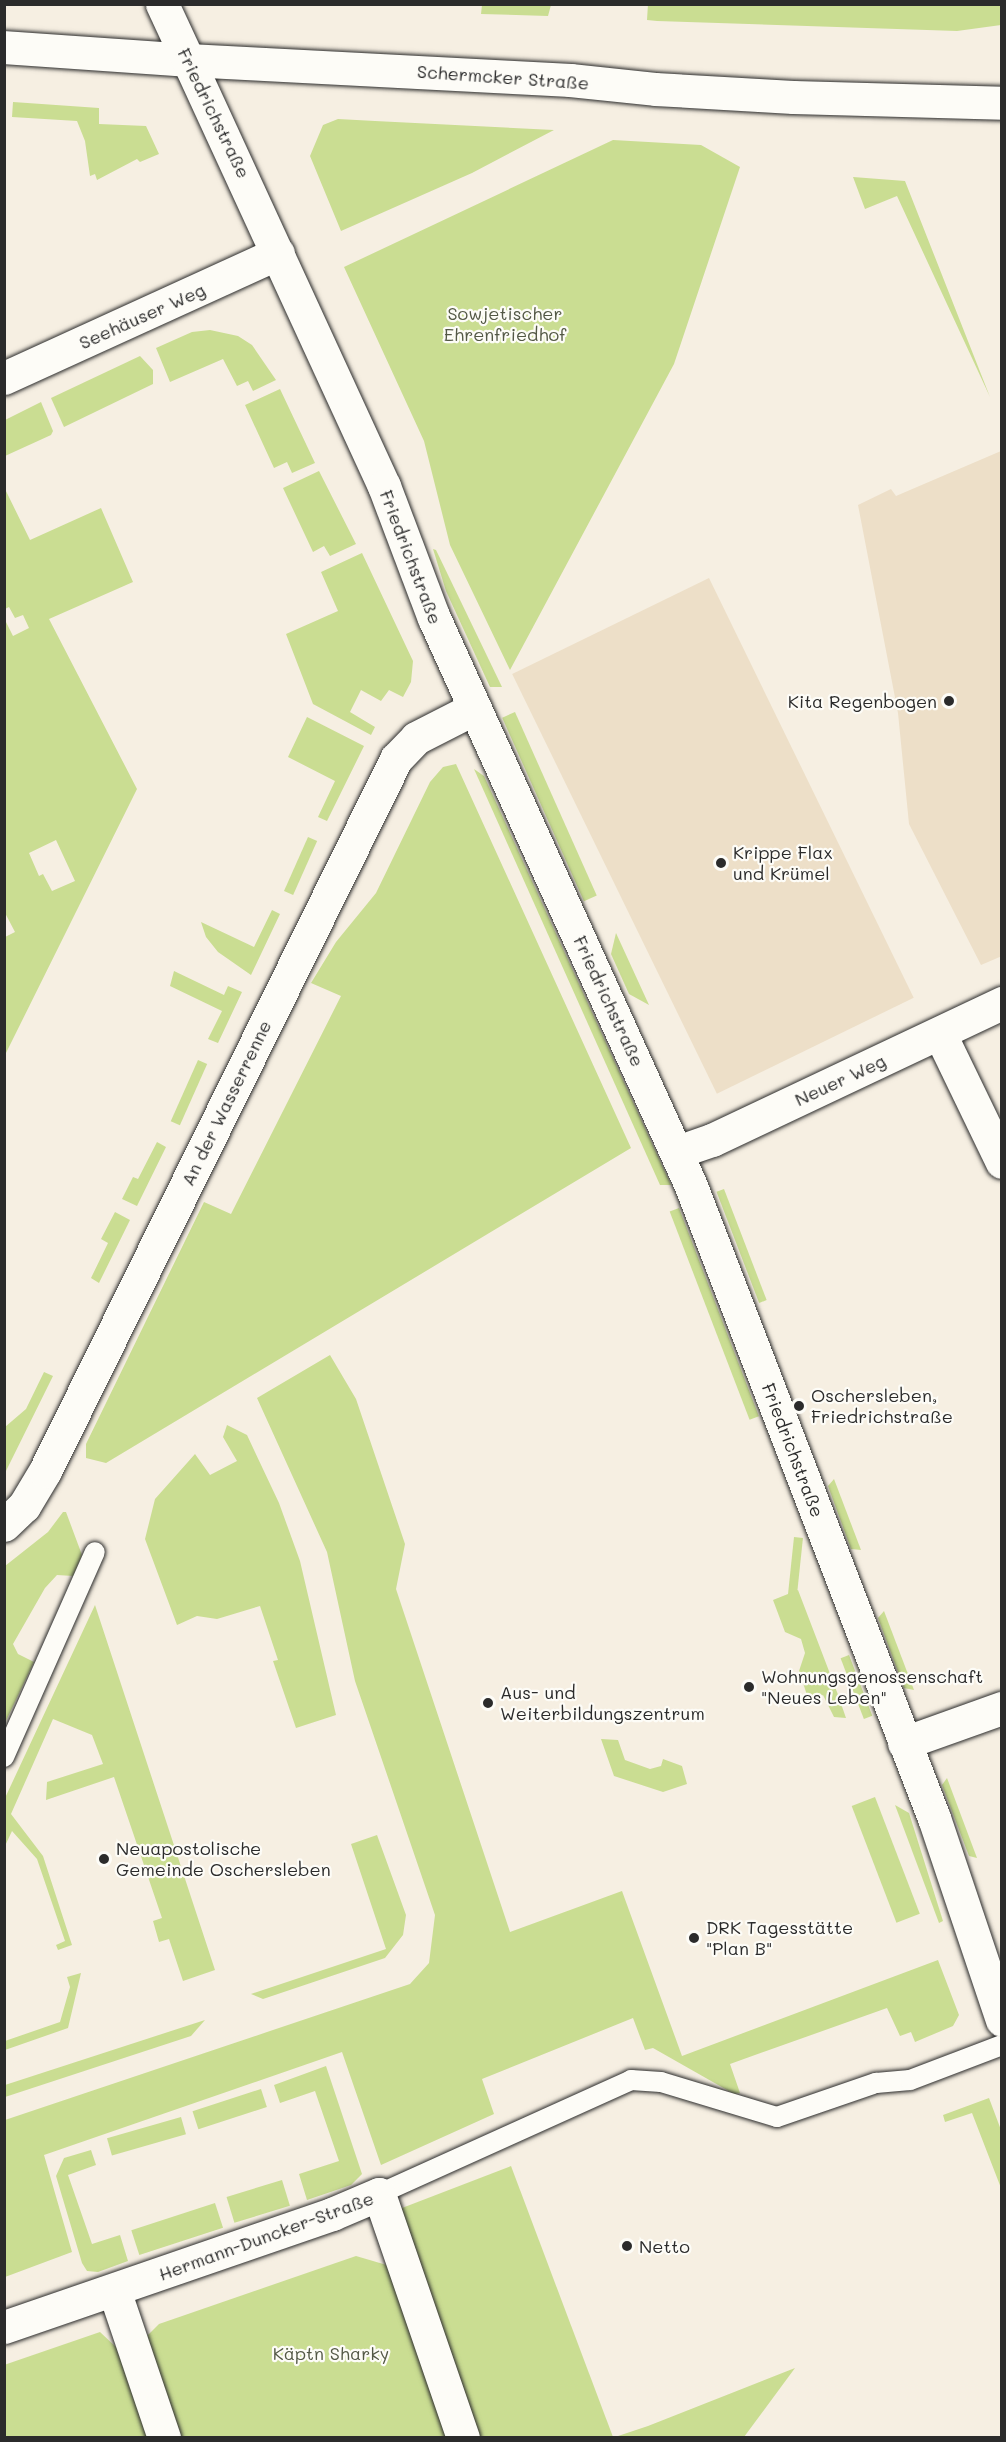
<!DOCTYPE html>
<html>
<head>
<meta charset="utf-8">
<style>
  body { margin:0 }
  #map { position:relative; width:1006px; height:2442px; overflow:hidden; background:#f6efe2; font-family:Mali,sans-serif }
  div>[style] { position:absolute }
  .built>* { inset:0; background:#eddfc8; transform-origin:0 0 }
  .green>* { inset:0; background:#cadd92; transform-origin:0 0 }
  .roads { filter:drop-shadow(0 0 2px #2b2b2b) drop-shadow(0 0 2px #2b2b2b) }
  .lane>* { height:20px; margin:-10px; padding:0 10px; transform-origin:10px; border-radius:10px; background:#fdfcf7 }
  .street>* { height:33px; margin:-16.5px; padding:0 16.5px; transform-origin:16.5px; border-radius:16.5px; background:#fdfcf7 }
  .secondary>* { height:33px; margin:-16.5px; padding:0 16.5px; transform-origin:16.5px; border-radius:16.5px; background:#fdfcf7 }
  .primary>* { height:33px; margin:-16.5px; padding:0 16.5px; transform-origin:16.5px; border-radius:16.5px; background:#fdfcf7 }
  .dots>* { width:16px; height:16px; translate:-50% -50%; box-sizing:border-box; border:3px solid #fdfcf7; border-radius:50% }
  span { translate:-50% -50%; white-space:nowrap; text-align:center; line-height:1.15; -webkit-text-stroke:4.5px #fdfcf7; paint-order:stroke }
  .street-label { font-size:18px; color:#2b2b2b }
  .park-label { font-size:18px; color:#535845 }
  .poi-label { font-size:18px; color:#2b2b2b }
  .right { translate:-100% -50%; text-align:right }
  .left { translate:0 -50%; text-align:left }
  .frame { position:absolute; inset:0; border:6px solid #2b2b2b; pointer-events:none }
</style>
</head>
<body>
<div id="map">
  <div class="built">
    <i style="clip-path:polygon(1001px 451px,1002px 956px,981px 965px,909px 824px,898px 713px,858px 505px,891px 489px,896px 496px)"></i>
    <i style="left:709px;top:578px;width:467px;height:219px;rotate:64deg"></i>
  </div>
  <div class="green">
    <i style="clip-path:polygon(648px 4px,1001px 5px,1001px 25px,957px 31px,657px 21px,647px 20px)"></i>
    <i style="clip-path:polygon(482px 5px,482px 4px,551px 5px,548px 16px,481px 14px)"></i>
    <i style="clip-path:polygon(13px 102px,99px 108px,99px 124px,146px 126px,159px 154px,140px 162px,137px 159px,97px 180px,95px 174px,90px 176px,85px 141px,77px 121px,12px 117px)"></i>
    <i style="clip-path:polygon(338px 119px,375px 121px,554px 130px,472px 173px,341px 231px,310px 156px,323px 125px)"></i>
    <i style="clip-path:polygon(613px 140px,701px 145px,740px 167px,674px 364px,510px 670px,450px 545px,424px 441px,344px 267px)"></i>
    <i style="clip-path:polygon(853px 177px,905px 181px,990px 397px,897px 196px,865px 209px)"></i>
    <i style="clip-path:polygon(210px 330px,238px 336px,252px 345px,276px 380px,253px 391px,248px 381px,237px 386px,223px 359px,170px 382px,156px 348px,192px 332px)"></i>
    <i style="clip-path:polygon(140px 356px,153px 370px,153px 384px,64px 427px,51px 398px)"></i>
    <i style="clip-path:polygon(280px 389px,315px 463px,292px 473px,287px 462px,274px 468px,245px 405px)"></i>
    <i style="clip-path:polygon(41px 402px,53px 431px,51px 435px,5px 456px,5px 420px)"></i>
    <i style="clip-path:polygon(319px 471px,356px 544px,330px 556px,324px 546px,313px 552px,283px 488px)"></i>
    <i style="clip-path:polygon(evenodd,5px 489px,30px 540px,101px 508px,133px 582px,49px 619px,137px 789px,5px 1055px,5px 937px,15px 932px,4px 911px,5px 620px,13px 636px,29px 628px,23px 615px,15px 618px,9px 607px,5px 609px,5px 489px,56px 840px,75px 881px,52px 891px,43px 874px,39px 876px,29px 853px,56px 840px)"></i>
    <i style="clip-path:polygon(433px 549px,436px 550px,502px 687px,490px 687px,446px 591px)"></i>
    <i style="clip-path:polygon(362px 553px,413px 661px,411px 682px,403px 697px,389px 690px,381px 701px,361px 690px,350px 712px,375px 727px,371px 735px,313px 704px,286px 634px,338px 611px,321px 572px)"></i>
    <i style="left:515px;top:712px;width:201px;height:14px;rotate:66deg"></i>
    <i style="clip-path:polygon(307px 717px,364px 746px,327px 821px,318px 817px,335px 781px,288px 757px)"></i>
    <i style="clip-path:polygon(456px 764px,631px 1148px,106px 1463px,86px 1458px,86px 1444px,204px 1202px,231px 1214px,341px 996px,311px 983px,336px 942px,376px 893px,430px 782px,443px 767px)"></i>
    <i style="clip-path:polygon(474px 769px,484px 776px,671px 1185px,660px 1185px)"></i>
    <i style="left:308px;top:837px;width:10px;height:59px;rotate:24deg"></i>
    <i style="clip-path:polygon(272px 910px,280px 914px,251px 975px,218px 952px,206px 937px,201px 922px,254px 947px)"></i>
    <i style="clip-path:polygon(616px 933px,649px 1005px,629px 994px,611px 954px)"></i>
    <i style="clip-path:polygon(174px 971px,224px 995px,228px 986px,242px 992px,218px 1043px,208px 1039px,222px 1011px,170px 986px)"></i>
    <i style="left:198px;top:1060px;width:10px;height:67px;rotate:24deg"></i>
    <i style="clip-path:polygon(157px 1142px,166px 1147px,137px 1206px,122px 1199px,133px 1177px,138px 1179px)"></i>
    <i style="left:724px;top:1189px;width:119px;height:8px;rotate:69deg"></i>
    <i style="left:679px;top:1208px;width:223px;height:10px;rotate:69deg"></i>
    <i style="clip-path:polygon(115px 1212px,130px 1220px,99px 1283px,91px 1278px,108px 1243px,101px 1239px)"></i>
    <i style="clip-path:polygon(330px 1355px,356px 1399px,405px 1544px,396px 1589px,510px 1932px,622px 1891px,682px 2056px,938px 1960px,959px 2015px,953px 2026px,915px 2042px,911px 2032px,900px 2036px,887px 2008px,730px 2064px,740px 2093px,734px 2094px,653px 2048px,645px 2050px,633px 2018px,482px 2079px,494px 2114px,381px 2165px,342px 2052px,44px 2155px,72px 2252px,5px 2277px,5px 2120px,410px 1984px,429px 1963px,435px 1915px,355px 1681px,327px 1552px,257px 1398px)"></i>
    <i style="clip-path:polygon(44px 1372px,53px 1376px,5px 1473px,5px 1427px,26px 1409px)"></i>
    <i style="clip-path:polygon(227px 1425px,247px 1435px,279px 1503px,300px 1561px,336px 1715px,296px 1728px,273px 1661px,278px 1660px,260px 1606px,217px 1619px,197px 1616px,177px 1625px,145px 1539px,155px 1499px,195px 1454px,210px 1475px,237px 1461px,223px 1437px)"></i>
    <i style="clip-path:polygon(834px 1479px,861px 1550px,851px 1549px,828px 1486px)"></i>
    <i style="clip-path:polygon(63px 1512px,66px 1512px,82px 1555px,73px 1576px,57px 1575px,45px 1588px,13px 1644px,18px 1654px,34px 1662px,5px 1723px,5px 1566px,48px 1532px)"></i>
    <i style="left:794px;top:1537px;width:9px;height:66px;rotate:6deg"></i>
    <i style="clip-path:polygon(798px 1590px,837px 1692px,846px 1718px,834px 1717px,823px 1695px,809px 1701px,799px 1671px,805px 1653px,801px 1639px,785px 1632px,773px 1600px)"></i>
    <i style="clip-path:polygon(95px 1605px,215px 1970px,183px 1981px,169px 1939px,159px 1942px,153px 1921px,162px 1918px,114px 1777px,46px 1800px,47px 1782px,103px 1764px,92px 1735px,53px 1719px,11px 1814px,43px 1856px,72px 1945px,58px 1950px,56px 1945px,65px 1941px,37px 1859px,12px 1831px,5px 1846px,5px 1798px)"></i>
    <i style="clip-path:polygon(884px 1611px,914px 1690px,904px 1688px,878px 1618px)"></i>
    <i style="left:849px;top:1655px;width:65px;height:9px;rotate:69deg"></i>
    <i style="clip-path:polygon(601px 1739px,618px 1740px,625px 1760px,650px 1769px,661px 1766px,663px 1759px,682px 1766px,687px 1784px,663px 1792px,614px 1776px)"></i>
    <i style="clip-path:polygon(947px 1778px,977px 1858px,969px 1856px,942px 1785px)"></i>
    <i style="left:875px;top:1797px;width:125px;height:25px;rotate:69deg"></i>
    <i style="clip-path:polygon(895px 1805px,909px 1813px,943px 1921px,939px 1923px)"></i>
    <i style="clip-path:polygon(377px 1835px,406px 1915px,403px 1935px,385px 1958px,263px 1999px,251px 1994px,386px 1949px,351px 1844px)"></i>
    <i style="clip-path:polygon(81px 1973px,68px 2028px,5px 2050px,5px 2041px,60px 2022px,70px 1987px,67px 1977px)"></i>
    <i style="clip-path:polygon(205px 2020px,191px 2036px,5px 2097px,5px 2085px)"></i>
    <i style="clip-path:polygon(326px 2066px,362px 2174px,351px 2185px,307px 2200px,299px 2174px,339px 2161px,315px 2091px,280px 2103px,274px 2085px)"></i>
    <i style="left:261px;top:2089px;width:19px;height:72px;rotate:72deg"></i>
    <i style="clip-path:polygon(989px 2098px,1001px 2130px,1001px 2188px,972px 2113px,945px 2122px,943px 2115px)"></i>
    <i style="left:181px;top:2117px;width:18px;height:77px;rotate:74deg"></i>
    <i style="clip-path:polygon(91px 2150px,96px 2165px,68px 2175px,92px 2244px,120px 2235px,128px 2261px,98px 2272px,87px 2271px,82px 2263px,56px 2176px,64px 2158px)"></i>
    <i style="clip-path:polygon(511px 2166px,613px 2437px,474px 2437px,399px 2223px,402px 2208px)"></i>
    <i style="left:282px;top:2180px;width:27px;height:58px;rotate:73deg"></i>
    <i style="left:215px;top:2203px;width:26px;height:88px;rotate:72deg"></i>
    <i style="clip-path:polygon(356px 2256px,390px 2266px,450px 2437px,178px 2437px,145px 2338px,159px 2324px)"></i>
    <i style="clip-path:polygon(100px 2332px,118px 2349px,147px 2437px,5px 2437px,4px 2365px)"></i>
    <i style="clip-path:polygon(795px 2368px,744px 2437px,615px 2437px,648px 2426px)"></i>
  </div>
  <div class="roads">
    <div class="lane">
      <i style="left:4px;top:1757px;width:224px;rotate:-66.1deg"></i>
      <i style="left:379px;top:2194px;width:277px;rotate:-24.3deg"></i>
      <i style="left:631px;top:2080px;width:30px;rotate:4deg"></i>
      <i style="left:661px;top:2082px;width:121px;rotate:16.8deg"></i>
      <i style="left:777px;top:2117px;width:105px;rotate:-19deg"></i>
      <i style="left:876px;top:2083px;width:34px;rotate:-5deg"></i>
      <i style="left:910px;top:2080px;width:98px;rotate:-20.8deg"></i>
    </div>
    <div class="street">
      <i style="left:4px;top:378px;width:301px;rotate:-24.5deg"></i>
      <i style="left:940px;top:1034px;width:142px;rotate:64.2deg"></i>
      <i style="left:677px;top:1152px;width:37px;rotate:-19deg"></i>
      <i style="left:712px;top:1140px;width:321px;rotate:-25.3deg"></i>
      <i style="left:4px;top:1525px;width:28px;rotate:-44deg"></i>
      <i style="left:24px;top:1506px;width:41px;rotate:-59deg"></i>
      <i style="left:45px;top:1471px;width:794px;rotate:-63.76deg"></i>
      <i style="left:396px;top:759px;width:29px;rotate:-46deg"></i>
      <i style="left:416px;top:738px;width:66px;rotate:-27deg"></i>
      <i style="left:904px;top:1743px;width:104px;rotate:-19.7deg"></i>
      <i style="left:114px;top:2290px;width:156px;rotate:71.3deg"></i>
      <i style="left:4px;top:2327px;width:347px;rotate:-19deg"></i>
      <i style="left:332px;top:2214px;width:51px;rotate:-23.1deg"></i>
      <i style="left:379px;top:2194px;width:258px;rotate:71deg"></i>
    </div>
    <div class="secondary">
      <i style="left:4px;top:47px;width:184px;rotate:4deg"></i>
      <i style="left:188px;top:60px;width:469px;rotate:65.3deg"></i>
      <i style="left:384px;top:486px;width:141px;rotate:69.3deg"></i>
      <i style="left:434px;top:618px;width:623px;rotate:65.65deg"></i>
      <i style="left:691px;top:1186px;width:677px;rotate:68.97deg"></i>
      <i style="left:934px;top:1818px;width:213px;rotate:71.4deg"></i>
    </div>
    <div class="primary">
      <i style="left:162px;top:4px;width:62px;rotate:65.1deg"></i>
      <i style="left:188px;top:60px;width:383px;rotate:3deg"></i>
      <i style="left:570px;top:80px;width:85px;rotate:6deg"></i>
      <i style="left:655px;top:89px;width:138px;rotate:3.3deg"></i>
      <i style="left:793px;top:97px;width:209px;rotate:1.6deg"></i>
    </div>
  </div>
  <div class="dots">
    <i style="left:949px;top:701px;background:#2b2b2b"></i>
    <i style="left:721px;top:863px;background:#2b2b2b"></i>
    <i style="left:799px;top:1406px;background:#2b2b2b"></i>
    <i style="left:749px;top:1687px;background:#2b2b2b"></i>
    <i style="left:488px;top:1703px;background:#2b2b2b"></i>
    <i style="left:104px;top:1859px;background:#2b2b2b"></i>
    <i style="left:694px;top:1938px;background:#2b2b2b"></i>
    <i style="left:627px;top:2246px;background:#2b2b2b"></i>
  </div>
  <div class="street-label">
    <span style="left:503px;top:77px;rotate:4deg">Schermcker Straße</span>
    <span style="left:214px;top:113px;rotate:64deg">Friedrichstraße</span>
    <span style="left:142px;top:316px;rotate:-24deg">Seehäuser Weg</span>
    <span style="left:411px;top:557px;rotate:69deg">Friedrichstraße</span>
    <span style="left:609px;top:1001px;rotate:65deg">Friedrichstraße</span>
    <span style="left:840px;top:1080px;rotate:-25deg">Neuer Weg</span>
    <span style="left:226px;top:1103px;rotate:-64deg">An der Wasserrenne</span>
    <span style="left:793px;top:1450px;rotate:69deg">Friedrichstraße</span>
    <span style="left:266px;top:2236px;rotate:-20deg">Hermann-Duncker-Straße</span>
  </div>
  <div class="park-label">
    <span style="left:505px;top:324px">Sowjetischer<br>Ehrenfriedhof</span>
    <span style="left:331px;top:2353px">Käptn Sharky</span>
  </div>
  <div class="poi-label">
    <span class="right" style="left:937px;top:701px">Kita Regenbogen</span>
    <span class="left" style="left:733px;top:863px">Krippe Flax<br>und Krümel</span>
    <span class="left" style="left:811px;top:1406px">Oschersleben,<br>Friedrichstraße</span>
    <span class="left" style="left:761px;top:1687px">Wohnungsgenossenschaft<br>"Neues Leben"</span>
    <span class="left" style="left:500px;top:1703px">Aus- und<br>Weiterbildungszentrum</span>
    <span class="left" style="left:116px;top:1859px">Neuapostolische<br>Gemeinde Oschersleben</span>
    <span class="left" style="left:706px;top:1938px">DRK Tagesstätte<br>"Plan B"</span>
    <span class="left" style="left:639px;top:2246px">Netto</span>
  </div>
  <div class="frame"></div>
</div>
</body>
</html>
